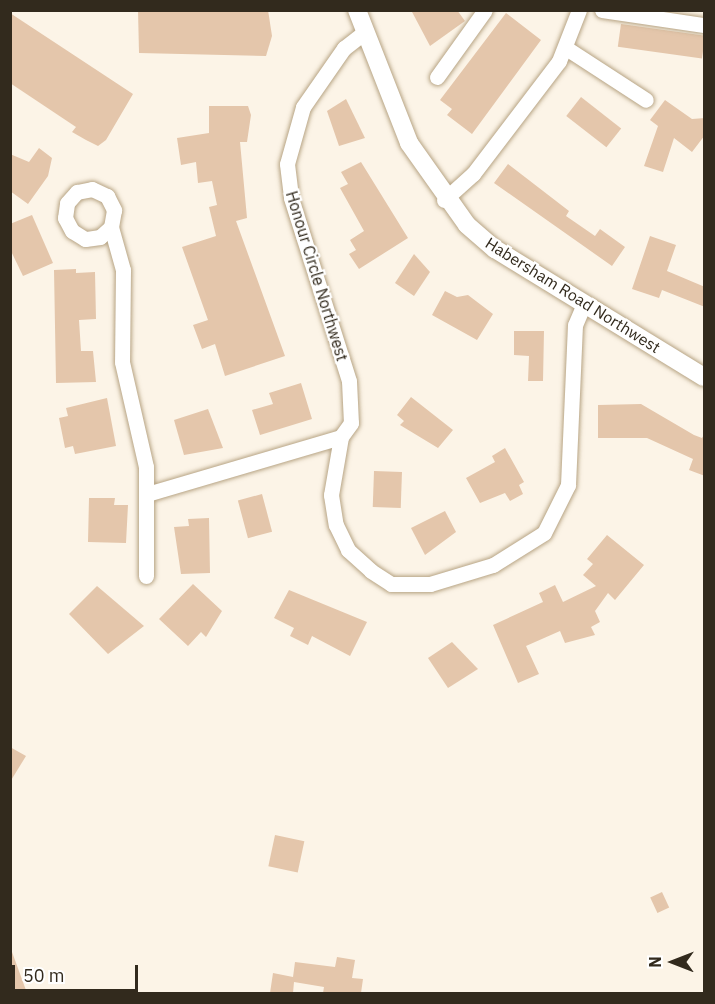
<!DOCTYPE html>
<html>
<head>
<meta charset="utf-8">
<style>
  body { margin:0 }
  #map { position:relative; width:715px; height:1004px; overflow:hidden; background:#fcf4e7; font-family:"IBM Plex Sans",sans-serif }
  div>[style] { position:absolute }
  .building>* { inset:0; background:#e4c6ab; transform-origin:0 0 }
  .roads { filter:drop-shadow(0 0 2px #b7a484) drop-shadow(0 0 2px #b7a484) }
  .minor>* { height:15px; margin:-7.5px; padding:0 7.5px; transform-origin:7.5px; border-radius:7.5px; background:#fff }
  .tertiary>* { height:18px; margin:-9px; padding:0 9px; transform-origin:9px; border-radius:9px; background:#fff }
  span { translate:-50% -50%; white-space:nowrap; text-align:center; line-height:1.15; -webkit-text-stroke:4.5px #fff; paint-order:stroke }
  .street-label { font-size:16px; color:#322a1d }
  .frame { position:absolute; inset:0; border:12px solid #322a1d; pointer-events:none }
  .north { position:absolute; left:643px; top:932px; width:60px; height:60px; -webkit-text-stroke:4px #fff; paint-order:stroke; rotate:270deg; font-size:16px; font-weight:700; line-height:24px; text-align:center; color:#322a1d }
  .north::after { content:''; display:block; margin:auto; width:21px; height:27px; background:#322a1d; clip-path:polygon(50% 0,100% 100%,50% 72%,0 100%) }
  .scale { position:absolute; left:12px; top:965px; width:126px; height:27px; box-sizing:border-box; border:3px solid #322a1d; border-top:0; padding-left:8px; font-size:18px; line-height:21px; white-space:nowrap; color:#322a1d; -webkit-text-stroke:4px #fff; paint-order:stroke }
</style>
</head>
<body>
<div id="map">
  <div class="building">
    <i style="clip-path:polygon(138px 10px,268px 10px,272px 36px,266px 56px,139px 53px)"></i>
    <i style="clip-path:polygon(411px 10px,457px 10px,465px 21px,430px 46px)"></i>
    <i style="clip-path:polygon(10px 13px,133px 94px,106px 140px,98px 146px,86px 140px,72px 132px,76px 127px,10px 83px)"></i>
    <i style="clip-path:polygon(506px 13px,541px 40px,472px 134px,447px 115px,452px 109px,440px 100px)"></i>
    <i style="left:621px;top:24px;width:85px;height:23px;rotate:8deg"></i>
    <i style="left:581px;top:97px;width:51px;height:24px;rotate:38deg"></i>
    <i style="clip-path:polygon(346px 99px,365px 138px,339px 146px,327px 111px)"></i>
    <i style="clip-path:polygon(665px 100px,692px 119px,705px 118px,705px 135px,692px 152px,674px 138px,663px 172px,644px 166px,658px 126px,650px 120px)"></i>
    <i style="clip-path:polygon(209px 106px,248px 106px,251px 115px,247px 142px,240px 142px,247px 218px,236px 221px,285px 356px,225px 376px,215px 344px,202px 349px,193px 325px,208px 320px,182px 247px,216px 236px,209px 207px,217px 205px,212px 181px,198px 183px,196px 162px,181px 165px,177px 138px,209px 133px)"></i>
    <i style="clip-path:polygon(39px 148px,52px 158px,48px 176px,28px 204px,10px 191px,10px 154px,29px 162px)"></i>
    <i style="clip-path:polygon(361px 162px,408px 238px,359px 269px,349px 254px,356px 250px,350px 240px,364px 231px,340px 188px,348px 184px,341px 172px)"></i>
    <i style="clip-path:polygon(508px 164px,569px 211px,566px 216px,595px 236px,600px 229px,625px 247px,612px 266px,494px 183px)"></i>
    <i style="clip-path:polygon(32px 215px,53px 263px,23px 276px,10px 249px,10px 224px)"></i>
    <i style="clip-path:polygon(650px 236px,676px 245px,667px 271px,705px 287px,705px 307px,662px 290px,659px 298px,632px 289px)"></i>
    <i style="clip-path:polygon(414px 254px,430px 272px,414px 296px,395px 283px)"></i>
    <i style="clip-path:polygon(76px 269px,76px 273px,95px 272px,96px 319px,79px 320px,81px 351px,93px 351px,96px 382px,56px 383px,54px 270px)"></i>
    <i style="clip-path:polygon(445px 291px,457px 297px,468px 295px,493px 314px,477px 340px,432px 315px)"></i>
    <i style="clip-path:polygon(514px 331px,544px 331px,543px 381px,528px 381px,529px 356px,514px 355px)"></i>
    <i style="clip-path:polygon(301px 383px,312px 419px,260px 435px,252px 410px,273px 404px,269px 393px)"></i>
    <i style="clip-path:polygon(411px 397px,453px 430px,438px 448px,400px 425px,404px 421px,397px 415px)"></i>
    <i style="clip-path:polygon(107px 398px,116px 446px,75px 454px,73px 446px,65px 448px,59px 418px,68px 416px,66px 408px)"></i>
    <i style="clip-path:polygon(641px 404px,694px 435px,702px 438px,705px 433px,705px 476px,689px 470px,693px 459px,647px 438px,598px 438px,598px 405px)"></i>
    <i style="clip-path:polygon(208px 409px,223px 448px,184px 455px,174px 420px)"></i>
    <i style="clip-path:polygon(505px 448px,524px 482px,519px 485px,523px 494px,510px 501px,505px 493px,480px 503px,466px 478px,495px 462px,492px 456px)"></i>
    <i style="left:374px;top:471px;width:28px;height:36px;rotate:2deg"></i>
    <i style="left:262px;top:494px;width:39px;height:25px;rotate:75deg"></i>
    <i style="clip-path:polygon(89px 498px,115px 498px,114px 505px,128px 505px,126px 543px,88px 542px)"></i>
    <i style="clip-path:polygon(445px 511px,456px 532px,425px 555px,411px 528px)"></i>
    <i style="clip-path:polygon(209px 518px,210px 573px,181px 574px,174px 527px,189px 526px,188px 519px)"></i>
    <i style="clip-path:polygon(607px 535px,644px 565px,615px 600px,608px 593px,595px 611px,600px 622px,591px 627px,595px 635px,565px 643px,560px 631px,526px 646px,539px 674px,518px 683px,493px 625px,543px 602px,539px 593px,555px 585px,563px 602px,596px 586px,583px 575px,593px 564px,587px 559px)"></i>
    <i style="clip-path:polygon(193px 584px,222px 611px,206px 637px,201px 632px,188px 646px,159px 619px)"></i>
    <i style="clip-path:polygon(97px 586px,144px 626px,108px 654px,69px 614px)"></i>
    <i style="clip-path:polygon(289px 590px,367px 622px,350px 656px,312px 636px,308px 645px,290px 636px,294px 628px,274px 618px)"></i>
    <i style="clip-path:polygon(452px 642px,478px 669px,448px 688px,428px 658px)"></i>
    <i style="clip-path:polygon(10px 747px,26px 756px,10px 782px)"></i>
    <i style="left:275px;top:835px;width:30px;height:32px;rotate:12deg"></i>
    <i style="left:662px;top:892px;width:17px;height:13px;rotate:65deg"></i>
    <i style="clip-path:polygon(10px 952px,12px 952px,27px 993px,10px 993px)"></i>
    <i style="clip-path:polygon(337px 957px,355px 960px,352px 978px,363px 979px,361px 993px,323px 993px,324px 987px,294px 982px,293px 993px,270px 993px,273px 973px,293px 977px,295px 962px,335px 967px)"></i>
  </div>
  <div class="roads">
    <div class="minor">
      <i style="left:602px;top:10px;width:103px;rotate:8.4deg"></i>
      <i style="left:366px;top:31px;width:28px;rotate:142deg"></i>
      <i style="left:344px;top:48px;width:72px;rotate:124.8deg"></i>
      <i style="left:303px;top:107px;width:59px;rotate:105.7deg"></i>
      <i style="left:287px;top:164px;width:34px;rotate:83deg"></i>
      <i style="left:291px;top:198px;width:192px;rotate:72.4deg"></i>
      <i style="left:349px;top:381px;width:42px;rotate:87.3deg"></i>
      <i style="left:351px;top:423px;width:17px;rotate:126deg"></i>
      <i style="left:341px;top:437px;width:59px;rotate:99.8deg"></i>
      <i style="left:331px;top:495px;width:30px;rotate:81deg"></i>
      <i style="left:336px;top:525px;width:28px;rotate:64deg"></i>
      <i style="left:348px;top:550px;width:31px;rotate:42deg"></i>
      <i style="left:371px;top:571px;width:24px;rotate:33deg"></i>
      <i style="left:391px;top:584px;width:39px"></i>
      <i style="left:430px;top:584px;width:66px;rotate:-16.8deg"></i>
      <i style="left:493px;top:565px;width:60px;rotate:-32.1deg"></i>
      <i style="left:544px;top:533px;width:54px;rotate:-63.4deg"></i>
      <i style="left:568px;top:485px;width:160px;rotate:-87.5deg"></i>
      <i style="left:575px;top:325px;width:23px;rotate:-67deg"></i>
      <i style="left:566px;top:48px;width:95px;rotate:33deg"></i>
      <i style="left:437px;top:77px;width:82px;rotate:-54.4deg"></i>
      <i style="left:444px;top:200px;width:39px;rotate:-42deg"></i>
      <i style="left:473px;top:174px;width:142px;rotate:-52.7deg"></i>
      <i style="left:559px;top:61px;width:55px;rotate:-68.6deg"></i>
      <i style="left:111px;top:227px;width:15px;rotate:138deg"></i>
      <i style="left:100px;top:237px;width:15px;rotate:172deg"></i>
      <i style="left:85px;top:239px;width:15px;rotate:-148deg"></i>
      <i style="left:72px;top:231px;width:15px;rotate:-118deg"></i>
      <i style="left:65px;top:218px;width:15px;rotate:-82deg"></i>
      <i style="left:67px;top:203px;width:15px;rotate:-48deg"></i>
      <i style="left:77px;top:192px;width:15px;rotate:-11deg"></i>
      <i style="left:92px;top:189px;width:17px;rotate:25deg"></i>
      <i style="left:107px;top:196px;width:16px;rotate:63deg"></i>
      <i style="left:114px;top:210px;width:17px;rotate:100deg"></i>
      <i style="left:111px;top:227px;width:45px;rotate:74.4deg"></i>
      <i style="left:123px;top:270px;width:92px;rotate:90.6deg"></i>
      <i style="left:122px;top:362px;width:108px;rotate:77.1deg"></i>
      <i style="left:146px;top:467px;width:109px;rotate:90deg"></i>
      <i style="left:147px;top:494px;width:202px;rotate:-16.4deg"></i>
    </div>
    <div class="tertiary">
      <i style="left:357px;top:10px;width:143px;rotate:68.6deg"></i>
      <i style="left:409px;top:143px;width:100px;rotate:54.7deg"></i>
      <i style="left:467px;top:225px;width:37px;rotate:41deg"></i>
      <i style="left:495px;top:249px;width:245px;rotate:31.5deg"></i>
    </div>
  </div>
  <div class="street-label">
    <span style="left:317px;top:276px;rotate:73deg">Honour Circle Northwest</span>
    <span style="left:573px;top:295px;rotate:32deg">Habersham Road Northwest</span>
  </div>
  <div class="frame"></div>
  <div class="north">N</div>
  <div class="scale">50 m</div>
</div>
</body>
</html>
